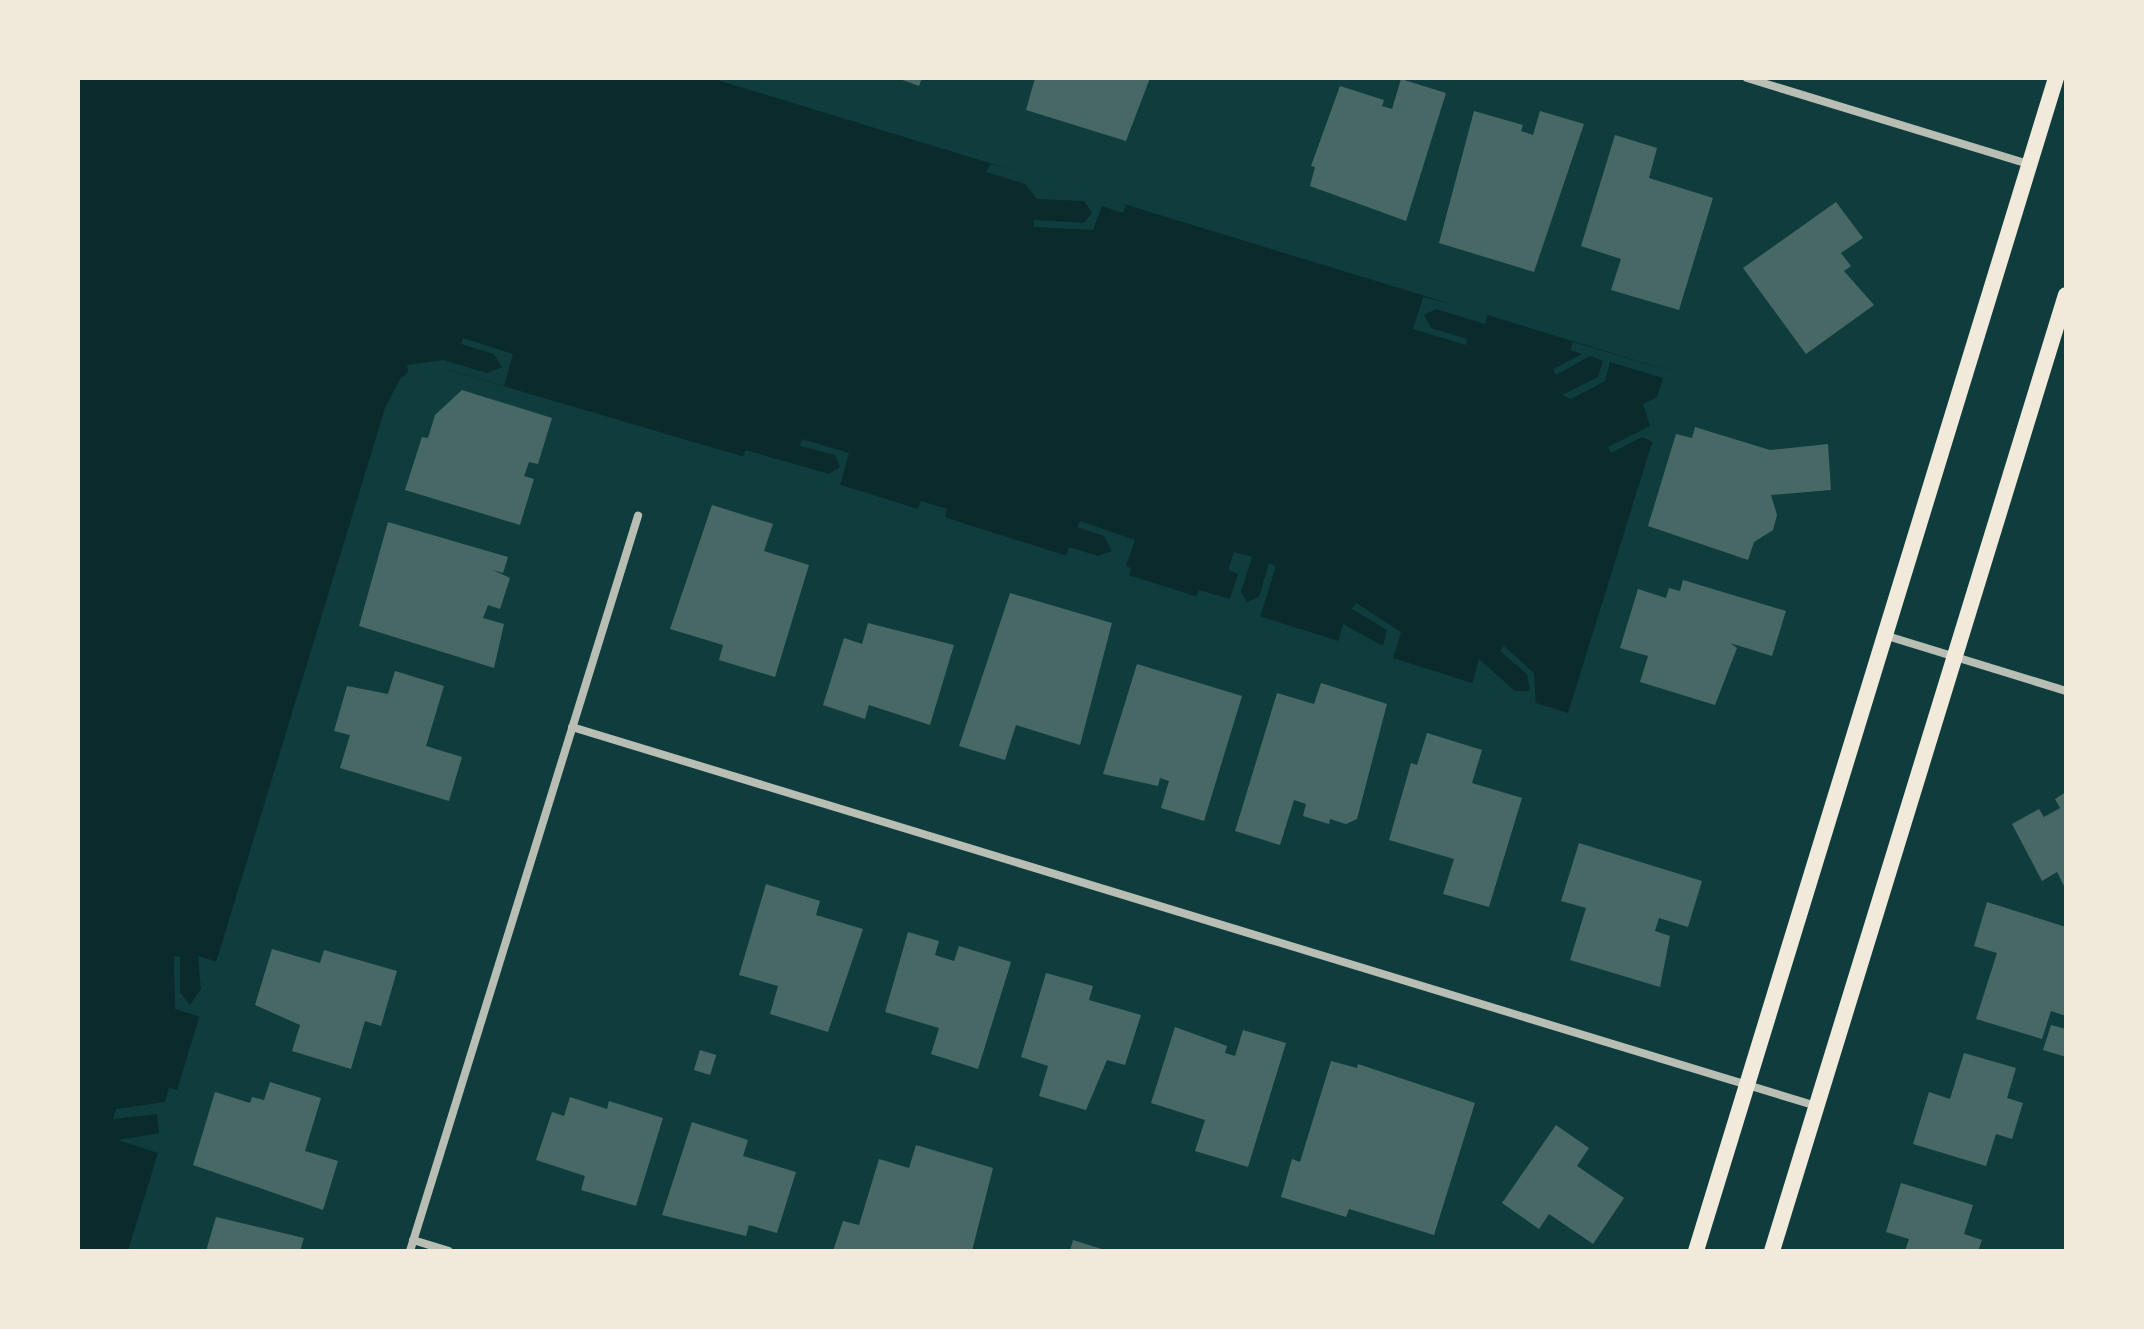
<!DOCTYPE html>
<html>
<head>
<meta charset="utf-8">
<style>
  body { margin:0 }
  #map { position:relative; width:2144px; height:1329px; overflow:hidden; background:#0f3d3e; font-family:"Noto Sans",sans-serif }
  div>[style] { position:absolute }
  .water>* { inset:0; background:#0a2a2b }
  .pier>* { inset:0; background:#0f3d3e }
  .building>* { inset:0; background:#486865; transform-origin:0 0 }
  .minor>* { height:8px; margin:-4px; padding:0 4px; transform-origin:4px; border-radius:4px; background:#b8beb3 }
  .secondary>* { height:16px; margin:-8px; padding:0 8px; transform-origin:8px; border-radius:8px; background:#f1e9da }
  span { translate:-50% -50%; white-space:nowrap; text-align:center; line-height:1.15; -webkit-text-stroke:8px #f1e9da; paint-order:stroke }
  .frame { position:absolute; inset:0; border:80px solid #f1e9da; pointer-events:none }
</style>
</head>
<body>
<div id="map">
  <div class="water">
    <i style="clip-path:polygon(78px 78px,711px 78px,1674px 372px,1568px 713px,867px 493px,445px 369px,411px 370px,400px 379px,385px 408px,128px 1251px,78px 1251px)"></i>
  </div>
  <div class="pier">
    <i style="clip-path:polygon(991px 164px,1113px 198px,1126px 206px,1123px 213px,1102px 206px,1093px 230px,1034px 227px,1034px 220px,1084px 223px,1092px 213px,1084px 201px,1037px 199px,1025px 184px,986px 172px)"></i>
    <i style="clip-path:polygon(1423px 297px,1488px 313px,1485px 324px,1436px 309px,1424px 315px,1431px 328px,1467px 339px,1466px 345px,1413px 329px)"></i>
    <i style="clip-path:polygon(463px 338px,513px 354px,504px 386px,446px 369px,446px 373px,431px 371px,409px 377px,407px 365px,444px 360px,487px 373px,502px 367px,494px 354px,461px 344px)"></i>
    <i style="clip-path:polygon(1573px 342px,1674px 372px,1653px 442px,1642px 437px,1611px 453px,1608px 447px,1650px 426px,1643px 404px,1657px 397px,1663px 378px,1610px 362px,1605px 381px,1571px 399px,1562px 395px,1598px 377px,1603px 361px,1590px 356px,1556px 375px,1553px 369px,1582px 354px,1570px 350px)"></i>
    <i style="clip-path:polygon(802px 439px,849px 453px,840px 485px,918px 509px,921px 501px,947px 509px,945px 517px,992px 535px,702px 451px,742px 458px,746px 450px,829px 474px,840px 467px,835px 455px,800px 446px)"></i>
    <i style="clip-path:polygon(1080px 521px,1135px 540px,1126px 566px,1131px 568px,1129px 576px,1196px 598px,1199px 590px,1230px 599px,1238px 574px,1228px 570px,1234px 552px,1252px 557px,1241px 592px,1247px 602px,1259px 597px,1269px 563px,1276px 566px,1260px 617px,1280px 628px,1074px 561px,1066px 555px,1069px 547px,1098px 556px,1112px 551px,1104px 536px,1077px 527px)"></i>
    <i style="clip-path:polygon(1356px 603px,1401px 632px,1393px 659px,1338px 642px,1343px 624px,1383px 646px,1387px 630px,1352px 609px)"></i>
    <i style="clip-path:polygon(1504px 646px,1534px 673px,1536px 704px,1471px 688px,1479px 659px,1515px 691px,1530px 691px,1527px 674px,1500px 651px)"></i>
    <i style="clip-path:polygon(174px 956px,180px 957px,180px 992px,190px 1005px,201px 989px,198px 956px,221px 963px,201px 1017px,175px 1009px)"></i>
    <i style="clip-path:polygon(169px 1088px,182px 1091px,158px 1153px,118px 1140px,159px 1133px,157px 1114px,113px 1119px,116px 1109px,165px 1102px)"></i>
  </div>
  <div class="building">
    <i style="clip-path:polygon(897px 78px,922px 78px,919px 86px)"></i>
    <i style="clip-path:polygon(1035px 78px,1150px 78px,1126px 141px,1026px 110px)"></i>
    <i style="clip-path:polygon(1401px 79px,1446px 93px,1406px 221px,1310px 186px,1315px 167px,1311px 166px,1340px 86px,1384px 100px,1382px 106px,1392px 109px)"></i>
    <i style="clip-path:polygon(1474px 111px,1523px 125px,1521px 131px,1533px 135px,1540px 111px,1584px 124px,1534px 272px,1439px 243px)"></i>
    <i style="clip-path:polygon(1615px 135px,1657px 148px,1649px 178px,1713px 198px,1679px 310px,1611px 290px,1621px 259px,1581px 246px)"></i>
    <i style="clip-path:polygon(1836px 202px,1863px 238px,1841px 253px,1851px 266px,1844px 271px,1874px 305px,1806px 354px,1743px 268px)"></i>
    <i style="clip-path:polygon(462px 390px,552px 418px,538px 464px,529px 462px,524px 476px,534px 479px,520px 525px,405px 490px,422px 437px,428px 438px,435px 415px)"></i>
    <i style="clip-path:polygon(1695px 427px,1770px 450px,1828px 444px,1831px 490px,1771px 495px,1777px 515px,1773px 530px,1754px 542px,1748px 560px,1648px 526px,1676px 434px,1692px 438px)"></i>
    <i style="clip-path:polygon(712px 505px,773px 524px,764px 551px,809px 565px,775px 677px,719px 660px,723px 645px,670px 629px)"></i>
    <i style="clip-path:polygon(388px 522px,508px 557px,503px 573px,493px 570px,510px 578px,500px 609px,488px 605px,483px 618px,504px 624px,494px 668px,359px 626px)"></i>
    <i style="clip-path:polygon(1683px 580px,1786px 611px,1772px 656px,1730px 643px,1737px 648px,1715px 705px,1640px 682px,1648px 656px,1620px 648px,1638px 589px,1666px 598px,1669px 588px,1680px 591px)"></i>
    <i style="clip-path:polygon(1010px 593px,1112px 623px,1080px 745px,1016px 725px,1005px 760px,959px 746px)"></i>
    <i style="clip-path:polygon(868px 623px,954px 645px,930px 725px,869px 705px,865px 719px,823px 705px,844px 638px,862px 644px)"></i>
    <i style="clip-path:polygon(1137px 664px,1242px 696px,1204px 821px,1161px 808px,1169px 781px,1160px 778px,1158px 786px,1103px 774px)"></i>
    <i style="clip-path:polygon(395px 671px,444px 686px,426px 746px,462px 757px,449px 801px,340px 768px,350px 735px,334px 731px,347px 686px,388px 694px)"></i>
    <i style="clip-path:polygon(1321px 683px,1387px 704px,1357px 819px,1346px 824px,1330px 819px,1329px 824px,1303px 816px,1306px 804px,1294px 800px,1280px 845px,1235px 831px,1277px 693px,1314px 704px)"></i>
    <i style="clip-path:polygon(1427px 733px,1482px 750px,1472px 783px,1522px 798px,1489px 907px,1443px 894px,1454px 859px,1389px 840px,1411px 763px,1417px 765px)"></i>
    <i style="clip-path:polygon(2066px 792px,2066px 890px,2057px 872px,2042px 881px,2012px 824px,2039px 809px,2044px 817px,2060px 808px,2055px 799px)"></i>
    <i style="clip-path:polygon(1579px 843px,1702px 881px,1688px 927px,1659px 918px,1655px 931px,1670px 936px,1660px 987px,1570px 960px,1586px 908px,1561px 901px)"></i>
    <i style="clip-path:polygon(766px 884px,820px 901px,816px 915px,863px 929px,828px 1032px,770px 1014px,778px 986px,739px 975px)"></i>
    <i style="clip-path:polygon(1987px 902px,2066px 927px,2066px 1016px,2051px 1011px,2042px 1039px,1976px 1019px,1997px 953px,1974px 946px)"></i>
    <i style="clip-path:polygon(908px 932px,939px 941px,935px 955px,954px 961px,959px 946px,1011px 962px,978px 1069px,931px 1054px,939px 1028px,885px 1012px)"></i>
    <i style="clip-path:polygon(272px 949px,320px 963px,324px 950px,397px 971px,381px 1026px,365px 1021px,351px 1069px,292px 1051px,300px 1025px,255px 1005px)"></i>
    <i style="clip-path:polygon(1046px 973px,1093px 986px,1089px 1000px,1141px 1015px,1125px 1065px,1107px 1060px,1086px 1110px,1039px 1096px,1048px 1066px,1021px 1057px)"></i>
    <i style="clip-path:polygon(2051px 1025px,2066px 1029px,2066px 1057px,2043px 1050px)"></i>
    <i style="clip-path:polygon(1175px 1027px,1227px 1046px,1225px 1053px,1235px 1056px,1243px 1030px,1286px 1043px,1248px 1167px,1195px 1151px,1205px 1120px,1151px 1103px)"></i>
    <i style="left:700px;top:1050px;width:17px;height:21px;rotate:17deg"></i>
    <i style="clip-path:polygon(1964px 1053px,2016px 1068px,2007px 1098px,2023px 1103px,2012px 1139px,1996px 1134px,1986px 1166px,1913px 1144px,1929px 1092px,1950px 1099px)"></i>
    <i style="clip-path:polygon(1331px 1061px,1357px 1068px,1358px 1064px,1475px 1103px,1434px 1235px,1349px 1209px,1346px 1217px,1281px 1197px,1292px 1159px,1300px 1162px)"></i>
    <i style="clip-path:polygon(270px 1082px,321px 1098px,305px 1151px,338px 1161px,323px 1210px,193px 1165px,215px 1092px,250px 1103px,252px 1097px,264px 1100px)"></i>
    <i style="clip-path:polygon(570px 1097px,607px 1109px,609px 1101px,663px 1118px,636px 1206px,581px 1190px,585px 1176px,536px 1160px,552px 1112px,564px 1116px)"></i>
    <i style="clip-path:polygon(692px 1122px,748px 1140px,743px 1156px,796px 1172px,777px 1233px,749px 1225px,746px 1236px,662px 1215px)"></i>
    <i style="clip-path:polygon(1556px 1125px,1589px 1148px,1577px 1166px,1624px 1198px,1593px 1244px,1549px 1214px,1539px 1229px,1502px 1203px)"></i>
    <i style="clip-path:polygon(916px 1145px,993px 1168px,972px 1251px,833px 1251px,843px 1221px,859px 1225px,879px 1159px,909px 1168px)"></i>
    <i style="clip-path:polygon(1901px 1183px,1973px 1205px,1964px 1234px,1982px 1240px,1978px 1251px,1905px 1251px,1909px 1239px,1886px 1232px)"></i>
    <i style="clip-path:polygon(216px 1217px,304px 1238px,300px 1251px,206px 1251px)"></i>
    <i style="clip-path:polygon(1073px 1240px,1105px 1250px,1105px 1251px,1070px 1251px)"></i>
  </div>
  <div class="minor">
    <i style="left:1747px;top:78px;width:295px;rotate:17deg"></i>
    <i style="left:1884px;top:635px;width:190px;rotate:17.1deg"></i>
    <i style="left:572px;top:727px;width:1300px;rotate:16.94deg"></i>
    <i style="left:413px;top:1240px;width:37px;rotate:17deg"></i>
    <i style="left:410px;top:1251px;width:770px;rotate:-72.77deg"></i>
  </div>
  <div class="secondary">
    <i style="left:1696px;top:1251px;width:1227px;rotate:-72.94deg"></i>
    <i style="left:1772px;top:1251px;width:1000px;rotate:-72.91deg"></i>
  </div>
  <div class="frame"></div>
</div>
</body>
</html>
